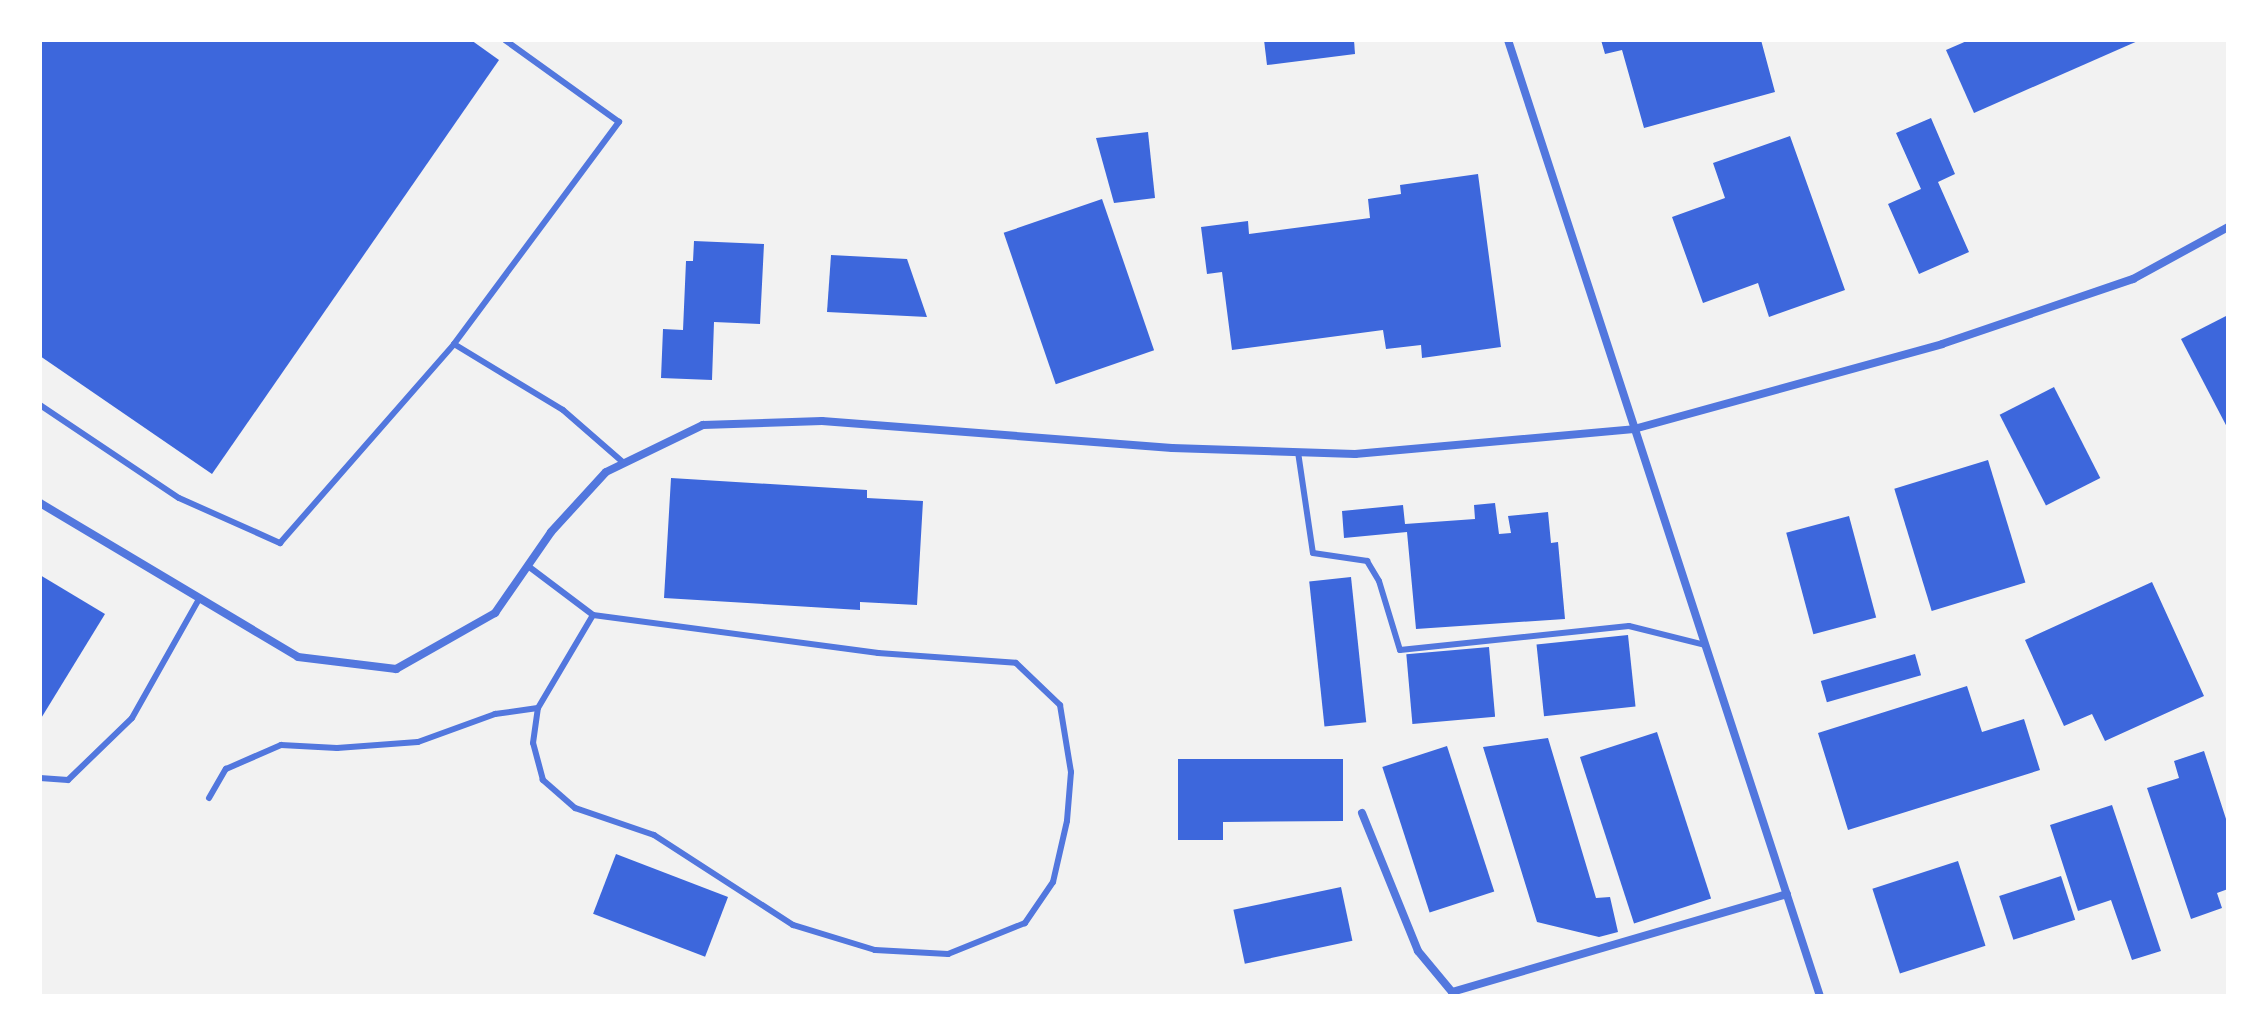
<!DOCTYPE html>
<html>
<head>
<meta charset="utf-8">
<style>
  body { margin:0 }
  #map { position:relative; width:2268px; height:1036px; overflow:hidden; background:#f2f2f2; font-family:Karla,sans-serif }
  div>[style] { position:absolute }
  .building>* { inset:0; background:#3d67dc; transform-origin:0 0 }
  .service>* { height:6px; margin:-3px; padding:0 3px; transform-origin:3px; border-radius:3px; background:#5277de }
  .minor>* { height:8px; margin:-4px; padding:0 4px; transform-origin:4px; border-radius:4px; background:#5277de }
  span { translate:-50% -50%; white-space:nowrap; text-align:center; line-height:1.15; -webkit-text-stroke:6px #fff; paint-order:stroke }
  .frame { position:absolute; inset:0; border:42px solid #fff; pointer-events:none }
</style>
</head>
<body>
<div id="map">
  <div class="building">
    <i style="clip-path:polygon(40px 40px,471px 40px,499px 60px,212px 474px,40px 356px)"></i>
    <i style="clip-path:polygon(1264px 40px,1354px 40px,1355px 54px,1267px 65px)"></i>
    <i style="clip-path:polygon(1601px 40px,1761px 40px,1775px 92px,1644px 128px,1622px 50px,1605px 54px)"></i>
    <i style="clip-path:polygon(1969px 40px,2140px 40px,1974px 113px,1946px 50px)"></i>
    <i style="clip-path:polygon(1931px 118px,1955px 174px,1938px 182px,1969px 252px,1919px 274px,1888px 204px,1921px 189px,1896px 133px)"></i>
    <i style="clip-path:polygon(1148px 132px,1155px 198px,1114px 203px,1096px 138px)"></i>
    <i style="clip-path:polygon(1790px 136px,1845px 290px,1769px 317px,1758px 283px,1703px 303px,1672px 217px,1725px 198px,1713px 163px)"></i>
    <i style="clip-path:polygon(1478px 174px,1501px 347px,1422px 358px,1421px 345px,1386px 349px,1383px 330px,1232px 350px,1222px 272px,1207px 274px,1201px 227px,1248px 221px,1249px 234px,1370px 218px,1368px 199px,1401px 194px,1400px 185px)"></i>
    <i style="left:1102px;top:199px;width:160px;height:104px;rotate:71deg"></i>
    <i style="clip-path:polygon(694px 241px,764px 244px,760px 324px,714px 322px,712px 380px,661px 378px,663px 329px,683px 330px,686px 261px,693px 261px)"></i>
    <i style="clip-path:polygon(831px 255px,907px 259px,927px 317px,827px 312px)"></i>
    <i style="clip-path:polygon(2228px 315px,2228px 429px,2181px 339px)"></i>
    <i style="left:2054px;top:387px;width:102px;height:61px;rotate:63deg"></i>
    <i style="left:1988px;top:460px;width:128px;height:98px;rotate:73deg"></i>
    <i style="clip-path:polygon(671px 478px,867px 490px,867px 498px,923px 501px,917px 605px,860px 602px,860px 610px,664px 598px)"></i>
    <i style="clip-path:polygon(1495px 503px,1499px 534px,1511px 533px,1508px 516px,1548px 512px,1551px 543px,1558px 542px,1565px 619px,1416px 629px,1407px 532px,1344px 538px,1342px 511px,1403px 505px,1405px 524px,1475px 519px,1474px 505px)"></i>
    <i style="left:1849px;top:516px;width:105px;height:65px;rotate:75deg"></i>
    <i style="clip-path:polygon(40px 575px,105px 614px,40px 720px)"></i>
    <i style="left:1351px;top:577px;width:146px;height:42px;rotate:84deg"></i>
    <i style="clip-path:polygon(2152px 582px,2204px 696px,2105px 741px,2092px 714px,2064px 726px,2025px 640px)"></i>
    <i style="left:1628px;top:635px;width:72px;height:92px;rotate:84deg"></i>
    <i style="left:1489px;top:647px;width:70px;height:83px;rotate:85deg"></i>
    <i style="left:1915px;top:654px;width:22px;height:98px;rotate:74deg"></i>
    <i style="clip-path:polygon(1967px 686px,1982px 732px,2024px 719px,2040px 770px,1848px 830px,1818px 733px)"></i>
    <i style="left:1657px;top:732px;width:175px;height:81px;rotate:72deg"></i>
    <i style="clip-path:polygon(1548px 738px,1596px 898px,1610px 897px,1618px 932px,1599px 937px,1537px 922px,1483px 747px)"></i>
    <i style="left:1447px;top:746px;width:153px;height:68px;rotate:72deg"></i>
    <i style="clip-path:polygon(2204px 751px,2228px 825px,2228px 889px,2217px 893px,2222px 908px,2191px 919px,2147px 788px,2179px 778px,2174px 761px)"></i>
    <i style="clip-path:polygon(1178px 759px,1343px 759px,1343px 821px,1223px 822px,1223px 840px,1178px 840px)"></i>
    <i style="clip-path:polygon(2112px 805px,2161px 951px,2132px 960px,2111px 900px,2078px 911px,2050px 825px)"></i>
    <i style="left:616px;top:854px;width:120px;height:64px;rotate:21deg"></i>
    <i style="left:1958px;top:861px;width:89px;height:90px;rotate:72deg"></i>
    <i style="left:2061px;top:876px;width:46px;height:65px;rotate:72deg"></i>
    <i style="left:1341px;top:887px;width:55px;height:110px;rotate:78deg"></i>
  </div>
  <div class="service">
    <i style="left:454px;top:344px;width:127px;rotate:31.2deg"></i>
    <i style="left:563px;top:410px;width:81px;rotate:41deg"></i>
    <i style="left:40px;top:405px;width:167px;rotate:33.8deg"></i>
    <i style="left:179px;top:498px;width:111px;rotate:24deg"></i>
    <i style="left:280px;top:543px;width:264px;rotate:-48.8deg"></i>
    <i style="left:454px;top:344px;width:277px;rotate:-53.4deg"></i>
    <i style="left:619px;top:122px;width:140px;rotate:-144.3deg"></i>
    <i style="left:1298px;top:452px;width:102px;rotate:81.6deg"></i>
    <i style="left:1313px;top:553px;width:55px;rotate:8.4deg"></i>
    <i style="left:1367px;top:561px;width:23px;rotate:59deg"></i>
    <i style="left:1379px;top:581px;width:72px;rotate:73.1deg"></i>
    <i style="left:1400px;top:650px;width:230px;rotate:-6deg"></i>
    <i style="left:1629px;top:626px;width:78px;rotate:14deg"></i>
    <i style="left:528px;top:566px;width:81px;rotate:37deg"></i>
    <i style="left:593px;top:615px;width:288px;rotate:7.6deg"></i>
    <i style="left:878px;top:653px;width:138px;rotate:4.1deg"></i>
    <i style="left:1016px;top:663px;width:61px;rotate:43.7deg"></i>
    <i style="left:1060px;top:705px;width:68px;rotate:80.7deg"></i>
    <i style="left:1071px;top:772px;width:49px;rotate:94.7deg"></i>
    <i style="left:1067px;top:821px;width:63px;rotate:102.9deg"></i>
    <i style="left:1053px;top:882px;width:50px;rotate:124.3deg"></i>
    <i style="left:1025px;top:923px;width:83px;rotate:158.1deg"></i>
    <i style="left:948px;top:954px;width:73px;rotate:-176.9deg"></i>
    <i style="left:875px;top:950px;width:86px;rotate:-163deg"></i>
    <i style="left:793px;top:925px;width:166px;rotate:-147.1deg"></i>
    <i style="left:654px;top:835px;width:83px;rotate:-161.1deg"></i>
    <i style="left:575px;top:808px;width:43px;rotate:-138.8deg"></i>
    <i style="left:543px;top:780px;width:38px;rotate:-105deg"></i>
    <i style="left:533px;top:743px;width:35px;rotate:-82deg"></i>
    <i style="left:538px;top:708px;width:108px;rotate:-59.4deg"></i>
    <i style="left:40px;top:778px;width:28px;rotate:4deg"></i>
    <i style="left:68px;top:780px;width:89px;rotate:-44.1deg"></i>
    <i style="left:132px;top:718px;width:137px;rotate:-60.6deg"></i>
    <i style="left:209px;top:798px;width:34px;rotate:-60deg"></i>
    <i style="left:226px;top:769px;width:60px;rotate:-23.6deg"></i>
    <i style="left:281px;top:745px;width:56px;rotate:3.1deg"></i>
    <i style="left:337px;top:748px;width:81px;rotate:-4.2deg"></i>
    <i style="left:418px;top:742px;width:82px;rotate:-20deg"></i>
    <i style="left:495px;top:714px;width:43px;rotate:-7.9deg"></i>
  </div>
  <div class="minor">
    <i style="left:1508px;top:40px;width:1006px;rotate:71.93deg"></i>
    <i style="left:40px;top:503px;width:300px;rotate:30.8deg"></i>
    <i style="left:298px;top:657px;width:99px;rotate:7deg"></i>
    <i style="left:396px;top:669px;width:114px;rotate:-29.5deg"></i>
    <i style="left:495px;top:613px;width:98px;rotate:-55.3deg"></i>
    <i style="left:551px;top:532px;width:81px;rotate:-47.5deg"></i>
    <i style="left:606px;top:472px;width:108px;rotate:-25.9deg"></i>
    <i style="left:703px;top:425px;width:119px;rotate:-1.9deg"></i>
    <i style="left:822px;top:421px;width:351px;rotate:4.4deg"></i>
    <i style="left:1172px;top:448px;width:183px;rotate:1.9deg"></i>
    <i style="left:1355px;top:454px;width:280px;rotate:-5.1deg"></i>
    <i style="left:1634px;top:429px;width:320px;rotate:-15.4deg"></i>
    <i style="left:1942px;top:344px;width:202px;rotate:-18.8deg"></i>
    <i style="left:2133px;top:279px;width:108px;rotate:-28.7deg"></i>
    <i style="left:1362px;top:813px;width:149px;rotate:67.9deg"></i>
    <i style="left:1418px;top:951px;width:53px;rotate:50.3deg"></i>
    <i style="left:1452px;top:992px;width:349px;rotate:-16.3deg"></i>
  </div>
  <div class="frame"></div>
</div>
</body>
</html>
